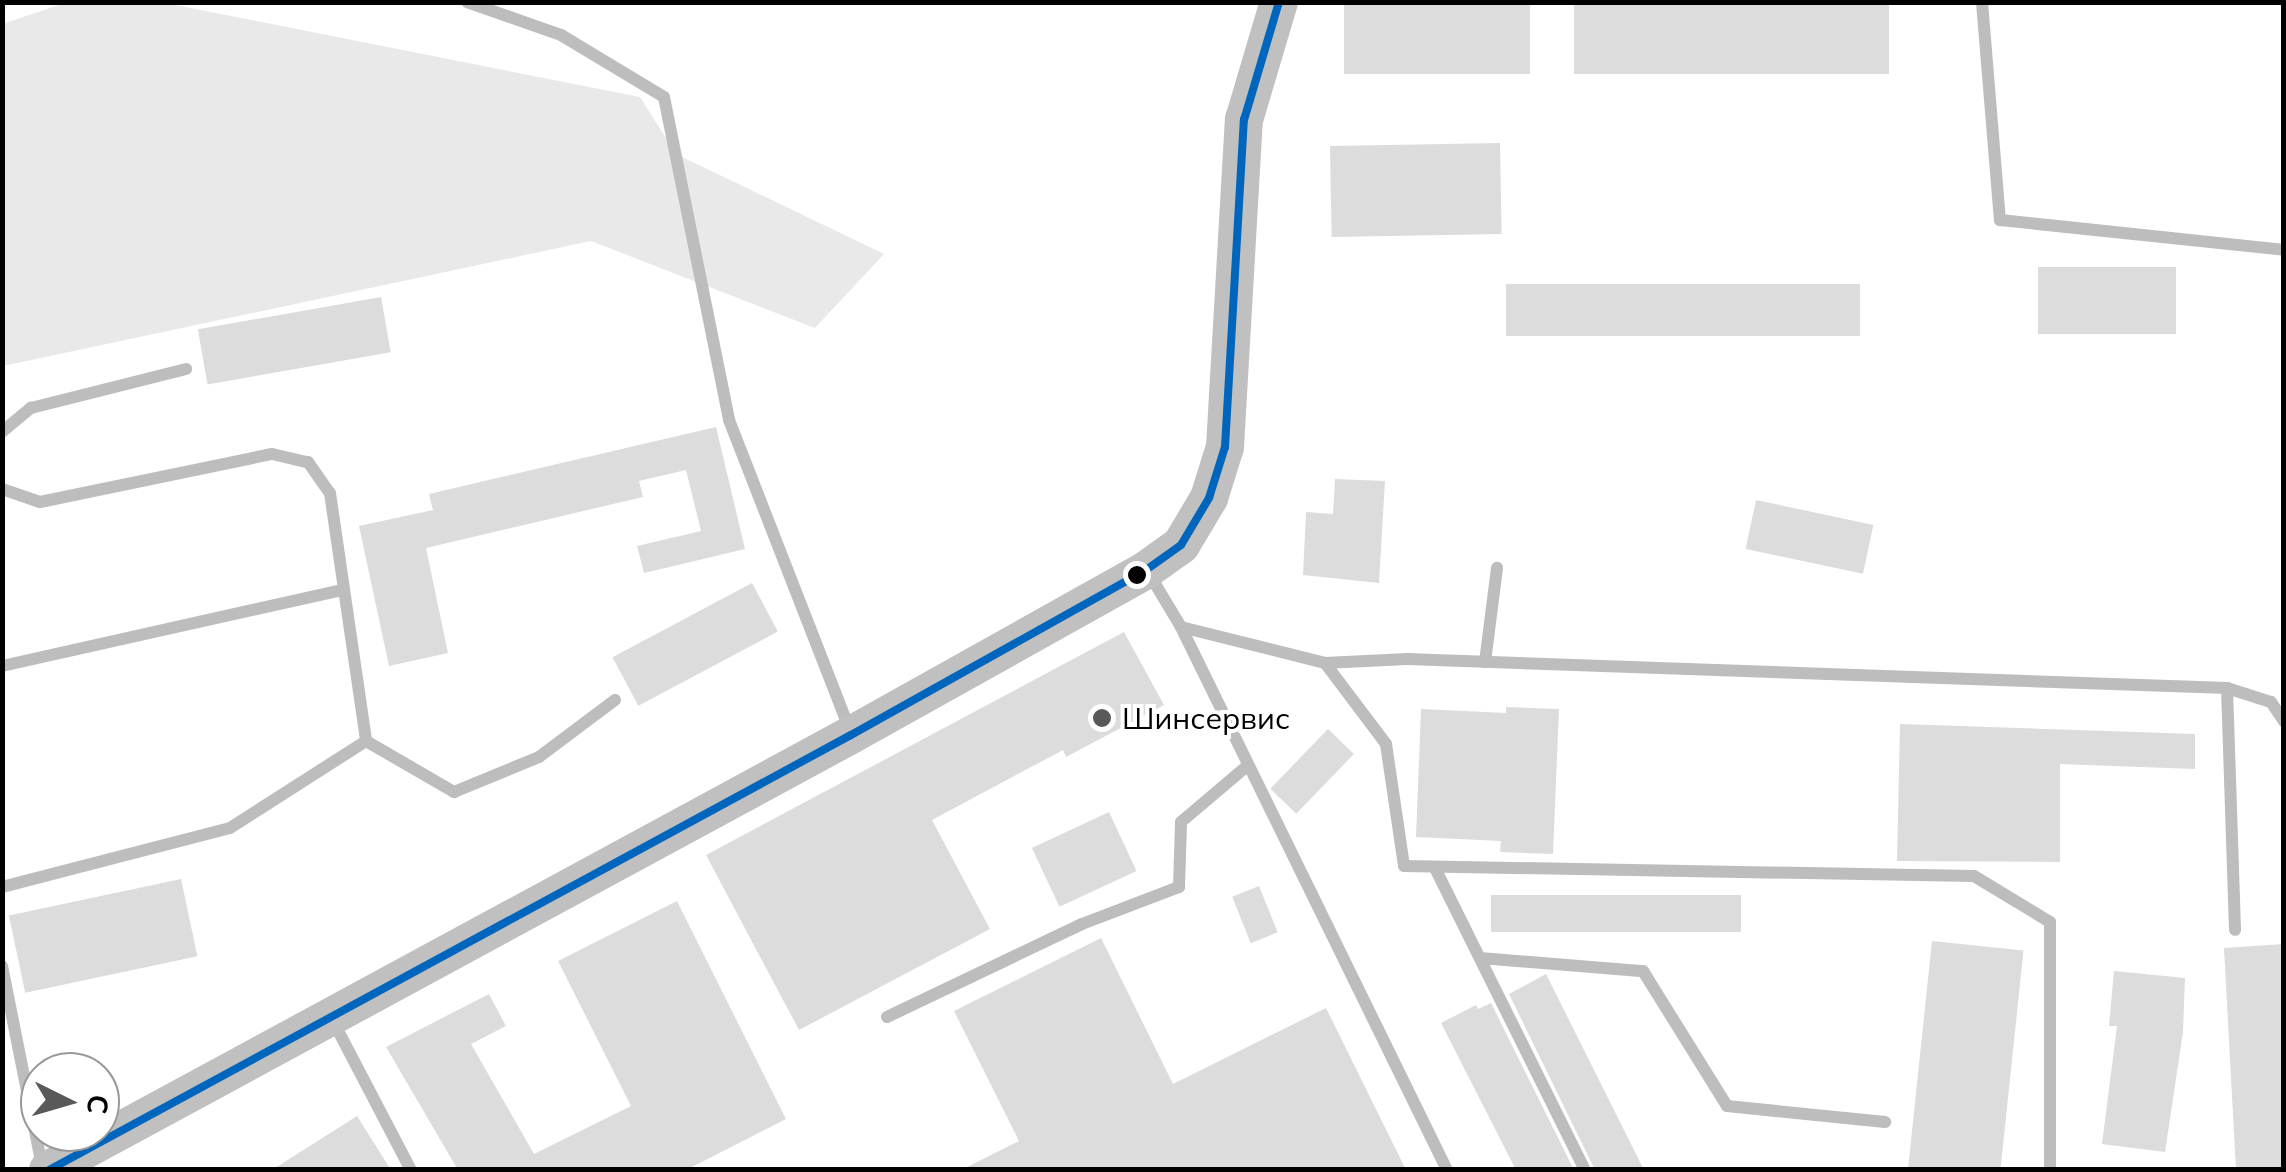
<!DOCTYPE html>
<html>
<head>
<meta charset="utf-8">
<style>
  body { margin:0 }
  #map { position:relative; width:2286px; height:1172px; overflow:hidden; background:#fff; font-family:Mulish,sans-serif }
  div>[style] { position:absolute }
  .green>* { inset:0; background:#e9e9e9 }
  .building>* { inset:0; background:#dcdcdc; transform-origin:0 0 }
  .lane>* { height:12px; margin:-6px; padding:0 6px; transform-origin:6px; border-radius:6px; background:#bdbdbd }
  .secondary>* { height:38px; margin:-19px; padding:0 19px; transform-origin:19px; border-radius:19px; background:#c0c0c0 }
  .bus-1>* { height:8px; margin:-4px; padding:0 4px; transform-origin:4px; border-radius:4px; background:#0065bd }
  .dots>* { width:28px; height:28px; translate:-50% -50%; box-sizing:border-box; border:5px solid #fff; border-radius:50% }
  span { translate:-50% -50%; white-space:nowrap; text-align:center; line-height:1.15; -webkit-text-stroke:8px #fff; paint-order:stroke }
  .poi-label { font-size:30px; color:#000 }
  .left { translate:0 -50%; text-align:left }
  .frame { position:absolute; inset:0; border:5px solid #000; pointer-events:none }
  .north { position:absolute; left:20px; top:1052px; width:100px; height:100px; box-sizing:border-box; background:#fff; border:2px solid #999; border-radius:50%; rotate:95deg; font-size:28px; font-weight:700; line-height:40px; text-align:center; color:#000 }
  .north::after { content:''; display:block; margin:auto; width:35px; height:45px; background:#595959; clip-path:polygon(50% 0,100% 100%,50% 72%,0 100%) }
</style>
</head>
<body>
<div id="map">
  <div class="green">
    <i style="clip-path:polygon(65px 3px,165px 3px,640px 97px,676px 154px,884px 254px,815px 328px,591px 241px,3px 366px,2px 24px)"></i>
  </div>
  <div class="building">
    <i style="left:1344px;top:2px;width:186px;height:72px"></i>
    <i style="left:1574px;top:2px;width:315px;height:72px"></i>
    <i style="left:1500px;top:143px;width:91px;height:170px;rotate:89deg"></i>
    <i style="left:2038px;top:267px;width:138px;height:67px"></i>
    <i style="left:1506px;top:284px;width:354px;height:52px"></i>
    <i style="left:381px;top:297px;width:56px;height:186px;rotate:80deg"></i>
    <i style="clip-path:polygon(716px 427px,745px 549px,644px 573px,637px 546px,701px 531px,686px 470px,639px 481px,643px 497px,426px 548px,448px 653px,389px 666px,359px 526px,433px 510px,429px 494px)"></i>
    <i style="clip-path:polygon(1335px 479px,1385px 481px,1379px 583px,1303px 575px,1306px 512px,1333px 514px)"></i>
    <i style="left:1756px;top:500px;width:120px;height:50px;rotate:12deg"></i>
    <i style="left:752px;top:583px;width:55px;height:158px;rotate:62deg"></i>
    <i style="clip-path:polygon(1124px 632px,1164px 705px,1066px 757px,1063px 750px,932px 820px,990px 929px,799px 1030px,706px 855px)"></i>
    <i style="clip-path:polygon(1506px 707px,1559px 709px,1553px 854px,1500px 852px,1501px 841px,1416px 837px,1421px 709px,1506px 713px)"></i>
    <i style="clip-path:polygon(1900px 724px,2195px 734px,2195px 769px,2060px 764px,2060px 862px,1897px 861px)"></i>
    <i style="left:1328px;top:729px;width:36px;height:83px;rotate:44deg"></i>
    <i style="left:1109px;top:812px;width:65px;height:85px;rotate:65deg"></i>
    <i style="left:181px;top:879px;width:79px;height:176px;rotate:78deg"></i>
    <i style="left:1259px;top:886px;width:50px;height:29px;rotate:68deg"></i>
    <i style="left:1491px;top:895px;width:250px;height:37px"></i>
    <i style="clip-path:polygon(677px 901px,786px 1119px,686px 1170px,458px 1170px,386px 1047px,489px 994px,506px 1026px,471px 1044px,534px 1154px,631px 1106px,558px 961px)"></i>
    <i style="clip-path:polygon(1101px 938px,1173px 1084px,1326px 1008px,1406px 1170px,961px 1170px,1019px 1141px,954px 1011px)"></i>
    <i style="left:1932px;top:941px;width:92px;height:230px;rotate:6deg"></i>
    <i style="clip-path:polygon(2284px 944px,2284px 1170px,2236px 1170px,2224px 948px)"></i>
    <i style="clip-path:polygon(2114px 971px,2185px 978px,2183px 1032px,2165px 1152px,2102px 1144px,2117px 1026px,2109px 1026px)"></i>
    <i style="clip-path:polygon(1546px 974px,1644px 1170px,1595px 1170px,1509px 994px)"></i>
    <i style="clip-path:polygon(1491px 1003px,1574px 1170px,1516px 1170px,1441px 1023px,1476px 1005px,1478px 1009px)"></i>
    <i style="clip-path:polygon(357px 1116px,391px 1170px,272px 1170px)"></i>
  </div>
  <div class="lane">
    <i style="left:467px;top:2px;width:100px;rotate:19.3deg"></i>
    <i style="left:561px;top:35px;width:120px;rotate:31deg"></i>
    <i style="left:664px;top:97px;width:329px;rotate:78.6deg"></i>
    <i style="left:729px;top:420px;width:333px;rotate:68.7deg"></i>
    <i style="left:1982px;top:2px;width:219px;rotate:85.3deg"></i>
    <i style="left:2000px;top:220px;width:286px;rotate:6deg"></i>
    <i style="left:2px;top:432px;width:38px;rotate:-40deg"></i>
    <i style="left:31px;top:408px;width:160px;rotate:-14.1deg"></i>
    <i style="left:2px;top:489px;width:40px;rotate:18.9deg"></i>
    <i style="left:40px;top:502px;width:237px;rotate:-11.7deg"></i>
    <i style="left:272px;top:454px;width:37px;rotate:13deg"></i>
    <i style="left:308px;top:462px;width:38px;rotate:55deg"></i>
    <i style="left:330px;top:493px;width:251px;rotate:81.7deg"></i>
    <i style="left:366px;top:741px;width:161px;rotate:147.4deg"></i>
    <i style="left:230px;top:828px;width:236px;rotate:165.5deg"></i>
    <i style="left:1148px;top:572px;width:64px;rotate:59deg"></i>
    <i style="left:1181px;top:627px;width:605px;rotate:63.9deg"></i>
    <i style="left:1181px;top:627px;width:148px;rotate:14deg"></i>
    <i style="left:1325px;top:663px;width:82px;rotate:-2.8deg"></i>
    <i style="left:1407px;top:659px;width:821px;rotate:2.03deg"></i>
    <i style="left:2227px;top:688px;width:46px;rotate:17.7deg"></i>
    <i style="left:2271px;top:702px;width:23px;rotate:56deg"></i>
    <i style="left:1485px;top:662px;width:95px;rotate:-82.7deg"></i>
    <i style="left:1325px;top:663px;width:101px;rotate:53deg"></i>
    <i style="left:1386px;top:744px;width:123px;rotate:81.6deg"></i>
    <i style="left:1404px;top:866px;width:570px;rotate:1.01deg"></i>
    <i style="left:1974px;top:876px;width:89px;rotate:31.2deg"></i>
    <i style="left:2050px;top:922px;width:248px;rotate:90deg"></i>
    <i style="left:2px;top:666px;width:348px;rotate:-12.6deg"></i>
    <i style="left:2227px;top:688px;width:242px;rotate:88.1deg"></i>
    <i style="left:366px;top:741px;width:102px;rotate:30.1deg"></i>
    <i style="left:454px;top:792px;width:92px;rotate:-22.4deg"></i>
    <i style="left:539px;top:757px;width:95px;rotate:-36.9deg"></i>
    <i style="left:1435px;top:868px;width:337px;rotate:63.6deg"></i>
    <i style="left:1480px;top:958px;width:164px;rotate:4.6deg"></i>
    <i style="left:1643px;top:971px;width:159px;rotate:58.1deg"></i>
    <i style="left:1727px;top:1106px;width:159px;rotate:5.8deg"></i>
    <i style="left:2px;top:966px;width:205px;rotate:78.7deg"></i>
    <i style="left:887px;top:1017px;width:216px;rotate:-25.5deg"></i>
    <i style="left:1082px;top:924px;width:104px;rotate:-20.9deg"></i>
    <i style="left:1179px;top:887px;width:65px;rotate:-88.2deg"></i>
    <i style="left:1181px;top:822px;width:87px;rotate:-40.3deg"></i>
    <i style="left:333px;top:1021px;width:168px;rotate:62.4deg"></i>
  </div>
  <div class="secondary">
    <i style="left:48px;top:1170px;width:913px;rotate:-28.45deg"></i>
    <i style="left:851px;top:735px;width:338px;rotate:-29.2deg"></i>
    <i style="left:1146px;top:570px;width:43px;rotate:-35.5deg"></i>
    <i style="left:1181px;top:545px;width:55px;rotate:-59.2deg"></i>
    <i style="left:1209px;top:498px;width:53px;rotate:-72.6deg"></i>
    <i style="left:1225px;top:447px;width:328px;rotate:-86.7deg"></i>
    <i style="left:1244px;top:120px;width:123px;rotate:-73.5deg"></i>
  </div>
  <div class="bus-1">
    <i style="left:49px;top:1170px;width:912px;rotate:-28.48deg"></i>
    <i style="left:851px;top:735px;width:338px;rotate:-29.2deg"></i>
    <i style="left:1146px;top:570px;width:43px;rotate:-35.5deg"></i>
    <i style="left:1181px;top:545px;width:55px;rotate:-59.2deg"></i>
    <i style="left:1209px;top:498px;width:53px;rotate:-72.6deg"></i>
    <i style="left:1225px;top:447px;width:328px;rotate:-86.7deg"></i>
    <i style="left:1244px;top:120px;width:123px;rotate:-73.5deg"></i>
  </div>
  <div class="dots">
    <i style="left:1137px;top:575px;background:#000"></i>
    <i style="left:1102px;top:718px;background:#595959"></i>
  </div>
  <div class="poi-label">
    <span class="left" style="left:1122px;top:718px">Шинсервис</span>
  </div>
  <div class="frame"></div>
  <div class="north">С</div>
</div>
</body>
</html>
